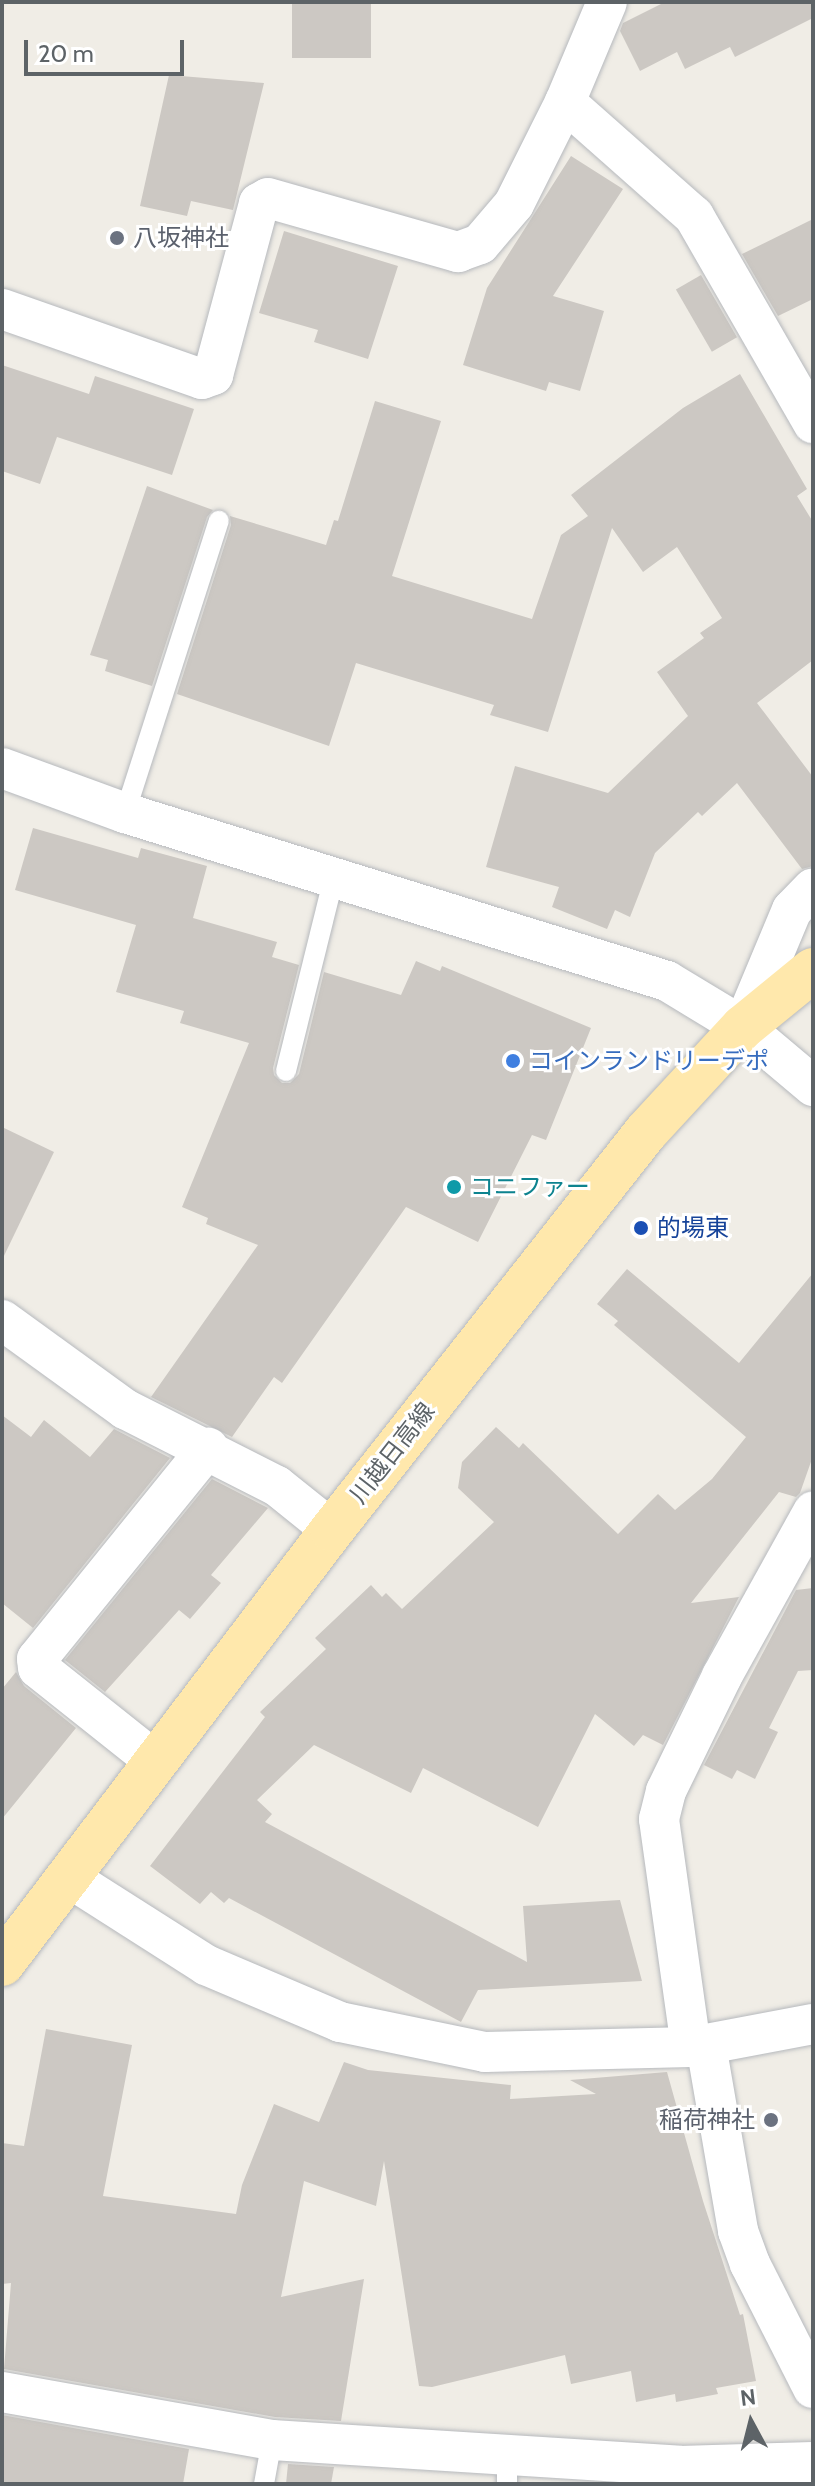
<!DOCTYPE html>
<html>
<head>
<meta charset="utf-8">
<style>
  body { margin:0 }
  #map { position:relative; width:815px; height:2486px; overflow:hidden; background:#f0ede6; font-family:Cabin,"Noto Sans JP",sans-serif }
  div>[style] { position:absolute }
  .building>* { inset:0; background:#ccc8c3; transform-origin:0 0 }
  .roads { filter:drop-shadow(0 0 2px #b6b9bd) drop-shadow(0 0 2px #b6b9bd) }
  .service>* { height:20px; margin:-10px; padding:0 10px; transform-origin:10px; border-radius:10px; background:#fff }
  .minor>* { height:40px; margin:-20px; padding:0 20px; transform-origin:20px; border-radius:20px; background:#fff }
  .primary>* { height:44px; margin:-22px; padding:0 22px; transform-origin:22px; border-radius:22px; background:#ffe8ac }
  .dots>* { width:22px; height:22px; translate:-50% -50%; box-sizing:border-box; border:4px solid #fff; border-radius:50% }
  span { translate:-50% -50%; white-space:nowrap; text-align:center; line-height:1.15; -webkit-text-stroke:6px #fff; paint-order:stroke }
  .worship-label { font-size:24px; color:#5b616d }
  .left { translate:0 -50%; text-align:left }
  .right { translate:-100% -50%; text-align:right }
  .shop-label { font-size:24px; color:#366cbe }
  .culture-label { font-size:24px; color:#0d838f }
  .transit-label { font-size:24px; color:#164399 }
  .street-label { font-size:24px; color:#5d6367 }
  .frame { position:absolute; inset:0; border:4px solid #5d6367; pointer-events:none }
  .north { position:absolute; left:711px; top:2382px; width:80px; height:80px; -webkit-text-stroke:6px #fff; paint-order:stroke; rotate:353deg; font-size:22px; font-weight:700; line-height:32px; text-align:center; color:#5d6367 }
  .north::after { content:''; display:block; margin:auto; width:28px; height:36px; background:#5d6367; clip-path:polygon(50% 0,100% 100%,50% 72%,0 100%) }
  .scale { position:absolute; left:24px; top:40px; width:160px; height:36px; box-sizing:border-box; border:4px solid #5d6367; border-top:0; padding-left:10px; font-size:24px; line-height:28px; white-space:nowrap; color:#5d6367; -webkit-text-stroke:6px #fff; paint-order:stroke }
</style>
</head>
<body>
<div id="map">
  <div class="building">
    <i style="left:292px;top:2px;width:79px;height:56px"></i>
    <i style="clip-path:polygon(665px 2px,813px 2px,813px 18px,735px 57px,730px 47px,685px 69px,677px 52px,640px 71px,620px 31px,623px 23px)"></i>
    <i style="clip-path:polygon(169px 75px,264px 83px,233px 210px,191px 201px,187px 216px,140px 206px)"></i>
    <i style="clip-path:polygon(571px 156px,623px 189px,553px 296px,604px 311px,580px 391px,549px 382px,546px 391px,463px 365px,487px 288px)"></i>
    <i style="clip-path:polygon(813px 219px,813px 299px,778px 316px,742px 254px)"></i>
    <i style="clip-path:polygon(284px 231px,398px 266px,368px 359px,314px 342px,318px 330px,259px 313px)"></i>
    <i style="left:701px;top:275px;width:72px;height:29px;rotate:60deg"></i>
    <i style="clip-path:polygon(2px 365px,89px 394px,95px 376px,194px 409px,172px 475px,57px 437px,40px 484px,2px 471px)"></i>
    <i style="clip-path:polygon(740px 374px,807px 489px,797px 496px,813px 522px,813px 660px,757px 703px,813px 777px,813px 866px,802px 869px,737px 783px,702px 816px,698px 812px,655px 853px,630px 917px,615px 910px,607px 929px,552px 907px,559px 887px,486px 867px,515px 766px,608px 793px,688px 716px,657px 672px,704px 638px,700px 633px,722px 618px,677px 547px,643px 572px,612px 528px,548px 732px,490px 715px,494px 705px,356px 663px,329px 746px,177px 694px,231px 525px,230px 516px,326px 545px,334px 520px,338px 521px,375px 401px,441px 421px,392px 576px,532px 619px,561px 535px,588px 516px,571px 495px,683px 408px)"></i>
    <i style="clip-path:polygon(147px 486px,213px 510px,207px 517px,152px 686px,105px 671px,108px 660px,90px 655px)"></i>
    <i style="clip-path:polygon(33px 828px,138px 858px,141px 848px,207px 866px,193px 918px,277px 942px,272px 957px,299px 965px,273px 1068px,274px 1075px,282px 1083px,290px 1083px,299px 1074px,324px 972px,401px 995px,416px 961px,440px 971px,442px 966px,591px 1028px,546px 1140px,532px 1135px,478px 1242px,406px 1207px,282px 1383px,274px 1377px,232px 1437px,151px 1397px,258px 1245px,206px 1224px,208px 1218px,182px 1207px,249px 1043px,180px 1023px,184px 1011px,116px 992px,136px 925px,15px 890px)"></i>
    <i style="clip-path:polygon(2px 1127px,54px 1152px,2px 1260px)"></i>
    <i style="clip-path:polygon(627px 1269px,739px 1363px,813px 1273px,813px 1456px,800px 1493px,796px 1497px,779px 1492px,691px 1603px,739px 1597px,663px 1745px,643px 1735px,634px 1746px,595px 1714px,538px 1827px,423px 1768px,411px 1793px,314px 1745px,257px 1800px,272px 1814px,265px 1822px,527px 1962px,523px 1906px,620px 1900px,642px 1981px,478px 1990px,461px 2022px,229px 1898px,224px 1903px,211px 1892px,200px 1904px,150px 1866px,265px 1717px,260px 1712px,326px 1649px,315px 1638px,371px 1585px,382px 1597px,386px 1593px,402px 1609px,494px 1522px,458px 1488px,462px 1462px,496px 1427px,519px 1448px,523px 1443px,618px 1534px,658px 1494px,675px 1510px,712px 1479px,746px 1437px,614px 1325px,618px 1321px,597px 1304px)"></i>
    <i style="clip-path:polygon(2px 1415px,31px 1437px,44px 1420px,90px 1457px,114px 1429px,170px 1458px,33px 1628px,2px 1603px)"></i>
    <i style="clip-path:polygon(212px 1479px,268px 1508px,211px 1575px,221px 1583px,190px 1619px,179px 1610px,105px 1692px,65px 1660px)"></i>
    <i style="clip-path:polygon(813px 1588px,813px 1670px,798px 1671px,769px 1728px,778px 1732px,755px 1779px,737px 1770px,732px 1779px,704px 1765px,796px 1590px)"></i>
    <i style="clip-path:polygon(16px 1672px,24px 1686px,76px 1728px,2px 1819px,2px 1689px)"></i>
    <i style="clip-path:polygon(46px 2029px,132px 2045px,103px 2196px,236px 2214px,242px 2185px,274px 2104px,319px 2122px,344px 2062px,368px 2070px,511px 2085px,510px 2099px,596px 2094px,570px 2080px,667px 2072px,703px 2201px,740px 2315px,743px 2314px,756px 2381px,716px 2388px,718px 2394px,676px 2402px,675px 2394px,636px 2402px,631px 2371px,571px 2384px,565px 2355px,432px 2387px,419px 2386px,384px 2161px,376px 2206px,304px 2181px,281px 2297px,364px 2279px,341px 2421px,275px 2417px,4px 2369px,11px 2283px,2px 2284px,2px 2143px,24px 2146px)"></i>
    <i style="clip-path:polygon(2px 2415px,189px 2449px,183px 2484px,2px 2484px)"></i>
    <i style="clip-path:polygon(288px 2464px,334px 2467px,331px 2484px,286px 2484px)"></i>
  </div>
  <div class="roads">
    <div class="service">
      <i style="left:125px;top:813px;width:307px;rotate:-72.2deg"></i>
      <i style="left:286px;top:1071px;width:200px;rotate:-76.1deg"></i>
      <i style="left:264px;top:2484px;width:45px;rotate:-79.7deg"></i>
      <i style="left:507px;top:2484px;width:28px;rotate:-90deg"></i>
    </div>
    <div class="minor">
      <i style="left:565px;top:102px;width:172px;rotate:41.5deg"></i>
      <i style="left:694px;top:216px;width:239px;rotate:60.1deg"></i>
      <i style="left:2px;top:309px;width:212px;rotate:19.3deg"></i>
      <i style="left:202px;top:379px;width:12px;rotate:-20deg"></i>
      <i style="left:213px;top:375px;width:178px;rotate:-75deg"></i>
      <i style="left:259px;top:203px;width:10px;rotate:-29deg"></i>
      <i style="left:268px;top:198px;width:198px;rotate:15.9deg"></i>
      <i style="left:458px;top:252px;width:23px;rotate:-20deg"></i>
      <i style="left:480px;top:244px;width:52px;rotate:-49.6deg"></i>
      <i style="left:514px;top:204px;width:114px;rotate:-63.4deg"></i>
      <i style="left:565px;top:102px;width:108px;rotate:-67.2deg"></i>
      <i style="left:2px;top:768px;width:131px;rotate:20.1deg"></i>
      <i style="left:125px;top:813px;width:567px;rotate:17.22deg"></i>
      <i style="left:667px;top:981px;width:89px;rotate:31.2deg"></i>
      <i style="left:743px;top:1027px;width:92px;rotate:40.1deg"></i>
      <i style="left:743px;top:1027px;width:127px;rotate:-67.3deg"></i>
      <i style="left:792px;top:910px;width:30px;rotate:-46deg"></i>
      <i style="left:2px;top:1320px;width:152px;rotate:35.9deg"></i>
      <i style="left:125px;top:1409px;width:170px;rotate:26.9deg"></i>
      <i style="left:277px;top:1486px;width:70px;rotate:38.7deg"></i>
      <i style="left:155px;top:1761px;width:149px;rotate:-141.5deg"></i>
      <i style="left:38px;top:1668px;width:9px;rotate:-96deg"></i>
      <i style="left:37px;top:1659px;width:272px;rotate:-51deg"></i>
      <i style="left:68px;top:1877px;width:164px;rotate:32.5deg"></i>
      <i style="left:206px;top:1965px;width:146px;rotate:23deg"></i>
      <i style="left:340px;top:2022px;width:148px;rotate:11.7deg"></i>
      <i style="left:485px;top:2052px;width:206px;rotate:-1.4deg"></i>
      <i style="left:691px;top:2047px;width:124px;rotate:-10.7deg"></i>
      <i style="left:706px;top:2045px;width:189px;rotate:80.2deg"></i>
      <i style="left:738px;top:2231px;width:35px;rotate:70deg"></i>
      <i style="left:750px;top:2264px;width:139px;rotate:63.1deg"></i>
      <i style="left:691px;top:2047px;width:230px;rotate:-98deg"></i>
      <i style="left:659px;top:1819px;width:29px;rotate:-76deg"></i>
      <i style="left:666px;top:1791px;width:128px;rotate:-64deg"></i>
      <i style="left:722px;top:1676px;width:188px;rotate:-61deg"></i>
      <i style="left:2px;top:2392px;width:274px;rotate:10.1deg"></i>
      <i style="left:272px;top:2440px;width:409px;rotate:3.6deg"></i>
      <i style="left:680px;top:2466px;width:133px;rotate:-1.7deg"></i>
    </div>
    <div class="primary">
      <i style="left:2px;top:1964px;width:545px;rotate:-52.75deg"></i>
      <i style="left:332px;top:1530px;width:507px;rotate:-51.73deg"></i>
      <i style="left:646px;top:1132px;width:143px;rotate:-47.3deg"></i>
      <i style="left:743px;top:1027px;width:90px;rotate:-39.2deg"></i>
    </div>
  </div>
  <div class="dots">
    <i style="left:117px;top:238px;background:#6b7280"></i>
    <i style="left:513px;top:1061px;background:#3f7fe0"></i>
    <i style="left:454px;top:1187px;background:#0f9aa8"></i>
    <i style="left:641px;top:1228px;background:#1a4fb4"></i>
    <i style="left:771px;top:2120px;background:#6b7280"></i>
  </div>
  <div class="worship-label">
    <span class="left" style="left:133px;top:238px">八坂神社</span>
    <span class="right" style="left:755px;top:2120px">稲荷神社</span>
  </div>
  <div class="shop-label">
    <span class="left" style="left:529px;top:1061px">コインランドリーデポ</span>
  </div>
  <div class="culture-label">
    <span class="left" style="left:470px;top:1187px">コニファー</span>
  </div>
  <div class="transit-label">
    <span class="left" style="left:657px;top:1228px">的場東</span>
  </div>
  <div class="street-label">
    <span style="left:392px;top:1453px;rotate:-52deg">川越日高線</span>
  </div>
  <div class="frame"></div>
  <div class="north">N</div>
  <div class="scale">20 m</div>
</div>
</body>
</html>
